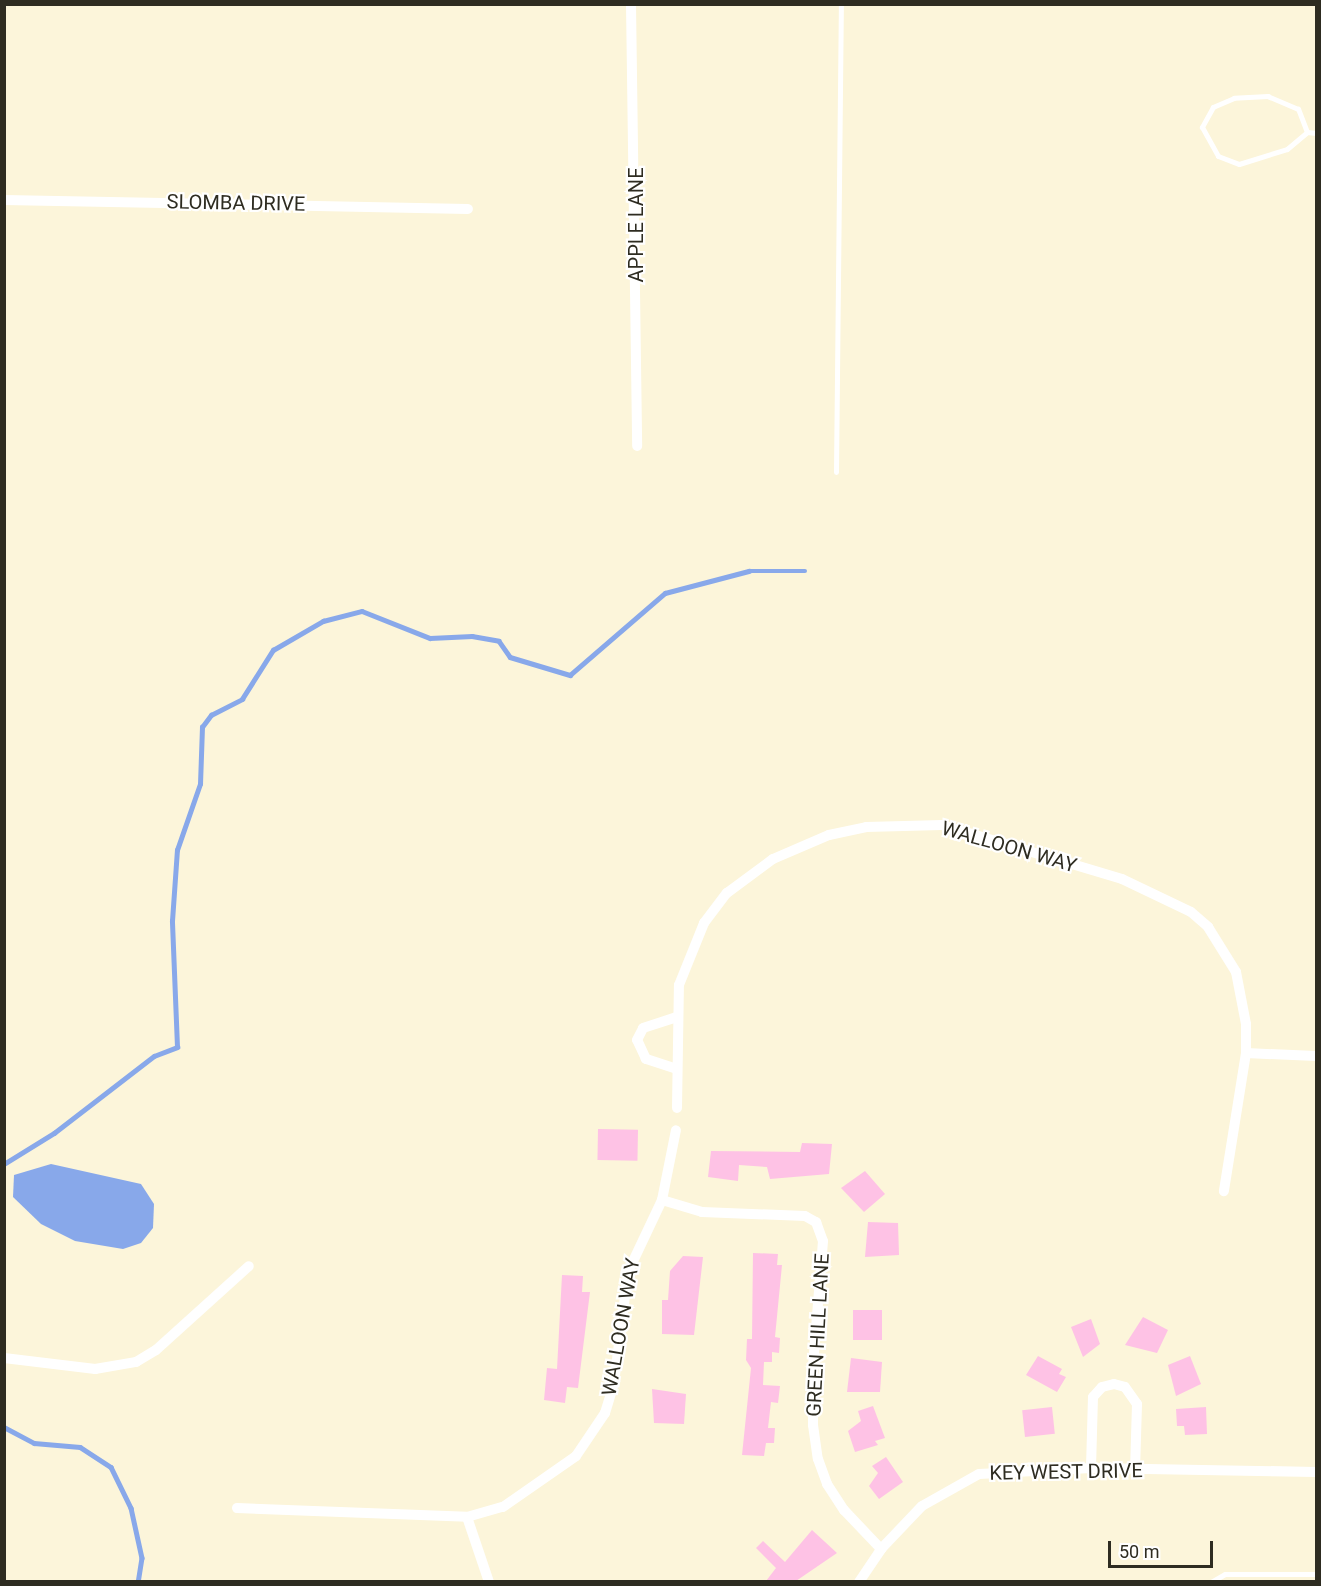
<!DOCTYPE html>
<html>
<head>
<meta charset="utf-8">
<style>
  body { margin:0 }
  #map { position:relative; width:1321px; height:1586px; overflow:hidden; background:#fcf5da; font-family:Roboto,sans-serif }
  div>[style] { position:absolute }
  .water>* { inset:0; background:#88a8ea }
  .stream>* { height:4.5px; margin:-2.25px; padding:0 2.25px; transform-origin:2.25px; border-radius:2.25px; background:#88a8ea }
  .building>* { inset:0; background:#fec2e5; transform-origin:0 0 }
  .lane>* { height:5px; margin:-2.5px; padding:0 2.5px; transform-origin:2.5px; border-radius:2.5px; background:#fff }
  .street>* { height:10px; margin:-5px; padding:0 5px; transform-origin:5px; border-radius:5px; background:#fff }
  span { translate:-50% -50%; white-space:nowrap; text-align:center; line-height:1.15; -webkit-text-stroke:4.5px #fff; paint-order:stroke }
  .street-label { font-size:20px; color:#2e2c21 }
  .frame { position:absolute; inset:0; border:6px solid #2e2c21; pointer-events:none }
  .scale { position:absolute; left:1108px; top:1541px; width:105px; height:27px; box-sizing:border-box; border:3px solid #2e2c21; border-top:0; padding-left:8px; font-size:18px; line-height:21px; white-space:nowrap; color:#2e2c21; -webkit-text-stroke:4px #fff; paint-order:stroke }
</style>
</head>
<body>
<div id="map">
  <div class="water">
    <i style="clip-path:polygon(51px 1164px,141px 1184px,154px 1204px,153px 1228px,141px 1243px,123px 1249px,75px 1241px,41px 1224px,13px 1197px,14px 1175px)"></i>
  </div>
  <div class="stream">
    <i style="left:4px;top:1164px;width:59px;rotate:-31.8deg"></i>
    <i style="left:54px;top:1133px;width:126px;rotate:-37.6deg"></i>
    <i style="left:154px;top:1056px;width:25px;rotate:-21deg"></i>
    <i style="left:177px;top:1047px;width:126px;rotate:-92.3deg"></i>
    <i style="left:172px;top:921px;width:71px;rotate:-86deg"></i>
    <i style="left:177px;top:850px;width:70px;rotate:-70.8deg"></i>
    <i style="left:200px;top:784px;width:57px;rotate:-88deg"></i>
    <i style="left:202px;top:727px;width:15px;rotate:-53deg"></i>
    <i style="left:211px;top:715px;width:35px;rotate:-27deg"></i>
    <i style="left:242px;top:699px;width:58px;rotate:-57.7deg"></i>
    <i style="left:273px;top:650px;width:58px;rotate:-30.1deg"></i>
    <i style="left:323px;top:621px;width:40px;rotate:-14.4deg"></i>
    <i style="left:362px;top:611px;width:73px;rotate:21.7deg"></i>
    <i style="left:430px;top:638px;width:42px;rotate:-2.7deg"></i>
    <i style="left:472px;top:636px;width:27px;rotate:10deg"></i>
    <i style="left:499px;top:641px;width:19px;rotate:55deg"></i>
    <i style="left:510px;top:657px;width:63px;rotate:16.7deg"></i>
    <i style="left:570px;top:675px;width:125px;rotate:-40.8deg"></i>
    <i style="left:665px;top:593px;width:87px;rotate:-14.7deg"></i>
    <i style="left:749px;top:571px;width:56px"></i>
    <i style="left:4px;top:1427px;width:34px;rotate:28deg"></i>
    <i style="left:34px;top:1443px;width:46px;rotate:5deg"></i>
    <i style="left:80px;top:1447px;width:37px;rotate:33deg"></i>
    <i style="left:111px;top:1467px;width:46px;rotate:64deg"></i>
    <i style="left:131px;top:1508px;width:51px;rotate:77.6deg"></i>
    <i style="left:142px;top:1558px;width:24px;rotate:99deg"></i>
  </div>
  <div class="building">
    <i style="left:598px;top:1129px;width:40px;height:31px;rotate:1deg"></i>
    <i style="clip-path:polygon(802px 1143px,832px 1144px,829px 1174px,770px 1179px,767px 1167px,739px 1165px,738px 1181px,708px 1177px,711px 1151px,800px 1152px)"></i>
    <i style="clip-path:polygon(865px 1171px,885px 1194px,864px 1212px,841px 1188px)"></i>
    <i style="clip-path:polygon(868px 1222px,898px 1223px,899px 1255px,865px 1257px)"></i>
    <i style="clip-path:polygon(753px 1253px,778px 1254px,777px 1265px,782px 1265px,775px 1337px,780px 1338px,779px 1353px,772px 1352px,772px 1362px,764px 1362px,763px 1385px,780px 1386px,778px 1403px,771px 1402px,768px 1428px,775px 1428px,774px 1443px,766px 1443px,764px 1456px,742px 1455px,751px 1368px,746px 1360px,747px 1339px,752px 1339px)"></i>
    <i style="clip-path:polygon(683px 1256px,703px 1257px,694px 1335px,662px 1334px,662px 1300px,668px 1300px,670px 1271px)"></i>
    <i style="clip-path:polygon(562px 1275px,583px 1276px,582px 1292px,590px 1292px,578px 1388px,567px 1387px,565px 1403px,544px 1400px,547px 1368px,557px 1369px)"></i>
    <i style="left:853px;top:1310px;width:29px;height:30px"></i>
    <i style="clip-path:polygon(1143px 1317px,1168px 1330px,1157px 1353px,1125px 1345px)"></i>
    <i style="clip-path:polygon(1091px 1319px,1100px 1344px,1083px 1357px,1071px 1327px)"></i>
    <i style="clip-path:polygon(1038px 1356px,1062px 1369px,1059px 1374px,1066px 1377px,1057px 1392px,1026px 1375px)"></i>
    <i style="clip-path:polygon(1190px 1356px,1201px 1384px,1176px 1396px,1168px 1365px)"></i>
    <i style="clip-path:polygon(851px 1358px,882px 1362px,880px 1392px,847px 1392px)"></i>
    <i style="clip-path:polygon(652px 1389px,686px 1394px,684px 1424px,654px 1423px)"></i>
    <i style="clip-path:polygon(873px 1406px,885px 1438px,875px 1441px,878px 1445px,855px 1452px,848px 1431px,861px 1421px,858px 1411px)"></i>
    <i style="left:1052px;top:1407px;width:27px;height:30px;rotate:84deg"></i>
    <i style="clip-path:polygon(1206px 1407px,1207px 1434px,1185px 1435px,1184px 1426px,1177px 1426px,1176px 1409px)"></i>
    <i style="clip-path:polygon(886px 1457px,903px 1482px,879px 1499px,869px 1486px,878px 1473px,872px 1466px)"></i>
    <i style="clip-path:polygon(812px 1530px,837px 1553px,796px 1581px,766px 1581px,776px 1568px,756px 1548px,763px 1541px,785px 1562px)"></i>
  </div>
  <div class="lane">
    <i style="left:1307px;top:132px;width:25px;rotate:-111deg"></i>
    <i style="left:1298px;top:109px;width:33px;rotate:-157deg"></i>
    <i style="left:1268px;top:96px;width:34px;rotate:177deg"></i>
    <i style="left:1234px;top:98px;width:23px;rotate:157deg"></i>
    <i style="left:1213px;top:107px;width:23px;rotate:119deg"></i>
    <i style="left:1202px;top:127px;width:33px;rotate:61deg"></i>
    <i style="left:1218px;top:156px;width:22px;rotate:21deg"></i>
    <i style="left:1239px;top:164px;width:50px;rotate:-17.4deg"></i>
    <i style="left:1287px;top:149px;width:26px;rotate:-40deg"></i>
    <i style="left:1307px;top:132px;width:9px;rotate:6deg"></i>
    <i style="left:836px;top:472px;width:468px;rotate:-89.4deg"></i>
    <i style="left:1211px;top:1582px;width:16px;rotate:-30deg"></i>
    <i style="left:1225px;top:1574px;width:91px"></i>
  </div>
  <div class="street">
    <i style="left:631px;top:4px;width:442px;rotate:89.2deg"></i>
    <i style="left:4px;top:200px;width:464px;rotate:1.1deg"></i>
    <i style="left:1246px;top:1053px;width:70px;rotate:2.5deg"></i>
    <i style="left:677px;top:1069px;width:33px;rotate:-162deg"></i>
    <i style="left:646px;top:1059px;width:21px;rotate:-115deg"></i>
    <i style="left:637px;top:1040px;width:13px;rotate:-63deg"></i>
    <i style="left:643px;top:1028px;width:36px;rotate:-18deg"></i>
    <i style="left:677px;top:1108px;width:123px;rotate:-89.1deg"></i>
    <i style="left:679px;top:985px;width:67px;rotate:-68deg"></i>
    <i style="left:704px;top:923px;width:38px;rotate:-53deg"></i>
    <i style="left:727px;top:893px;width:57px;rotate:-36.5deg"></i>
    <i style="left:773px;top:859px;width:61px;rotate:-23.2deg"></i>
    <i style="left:829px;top:835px;width:38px;rotate:-12deg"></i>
    <i style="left:866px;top:827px;width:76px;rotate:-1.5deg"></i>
    <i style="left:942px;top:825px;width:188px;rotate:16.7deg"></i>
    <i style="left:1122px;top:879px;width:76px;rotate:25.6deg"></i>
    <i style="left:1191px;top:912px;width:23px;rotate:41deg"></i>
    <i style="left:1208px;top:927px;width:53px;rotate:58.1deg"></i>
    <i style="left:1236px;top:972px;width:53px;rotate:79.1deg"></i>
    <i style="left:1246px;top:1024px;width:29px;rotate:90deg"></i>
    <i style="left:1246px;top:1053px;width:140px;rotate:99.1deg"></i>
    <i style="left:662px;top:1200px;width:42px;rotate:16.7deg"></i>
    <i style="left:702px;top:1212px;width:103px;rotate:2.2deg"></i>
    <i style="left:805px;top:1216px;width:13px;rotate:29deg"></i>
    <i style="left:816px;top:1222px;width:20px;rotate:70deg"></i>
    <i style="left:823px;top:1241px;width:124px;rotate:94.6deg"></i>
    <i style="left:813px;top:1365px;width:60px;rotate:90deg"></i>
    <i style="left:813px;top:1425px;width:34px;rotate:82deg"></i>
    <i style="left:818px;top:1459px;width:27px;rotate:70deg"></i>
    <i style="left:827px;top:1484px;width:31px;rotate:57deg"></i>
    <i style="left:844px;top:1510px;width:54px;rotate:46.5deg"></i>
    <i style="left:4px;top:1358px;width:92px;rotate:6.9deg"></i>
    <i style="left:95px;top:1369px;width:42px;rotate:-9.7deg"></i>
    <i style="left:136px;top:1362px;width:23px;rotate:-31deg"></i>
    <i style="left:156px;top:1350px;width:125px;rotate:-42.1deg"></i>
    <i style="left:1091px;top:1468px;width:71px;rotate:-88.4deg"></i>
    <i style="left:1093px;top:1397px;width:13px;rotate:-48deg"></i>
    <i style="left:1102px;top:1387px;width:12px;rotate:-14deg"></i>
    <i style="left:1114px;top:1384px;width:11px;rotate:15deg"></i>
    <i style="left:1125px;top:1387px;width:21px;rotate:55deg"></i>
    <i style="left:1137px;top:1404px;width:66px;rotate:91.7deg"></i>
    <i style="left:237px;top:1508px;width:230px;rotate:2.2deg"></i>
    <i style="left:467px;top:1517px;width:37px;rotate:-16deg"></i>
    <i style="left:503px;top:1507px;width:89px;rotate:-34.9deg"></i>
    <i style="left:576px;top:1456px;width:52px;rotate:-56deg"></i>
    <i style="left:605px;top:1413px;width:31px;rotate:-73deg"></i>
    <i style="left:614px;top:1383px;width:112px;rotate:-82.8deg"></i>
    <i style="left:628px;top:1272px;width:80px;rotate:-64.7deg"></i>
    <i style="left:662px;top:1200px;width:71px;rotate:-78.7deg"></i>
    <i style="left:467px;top:1517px;width:69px;rotate:71.3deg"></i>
    <i style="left:859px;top:1582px;width:40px;rotate:-56deg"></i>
    <i style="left:881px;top:1549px;width:59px;rotate:-46.4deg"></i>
    <i style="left:922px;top:1506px;width:65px;rotate:-29.3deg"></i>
    <i style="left:979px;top:1474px;width:112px;rotate:-3.1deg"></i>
    <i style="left:1091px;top:1468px;width:225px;rotate:1deg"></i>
  </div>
  <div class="street-label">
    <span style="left:236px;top:203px;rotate:1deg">SLOMBA DRIVE</span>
    <span style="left:636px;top:225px;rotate:-90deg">APPLE LANE</span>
    <span style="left:1009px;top:847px;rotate:16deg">WALLOON WAY</span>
    <span style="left:621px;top:1327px;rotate:-80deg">WALLOON WAY</span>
    <span style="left:818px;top:1335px;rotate:-87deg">GREEN HILL LANE</span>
    <span style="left:1066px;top:1472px;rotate:-1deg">KEY WEST DRIVE</span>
  </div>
  <div class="frame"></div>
  <div class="scale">50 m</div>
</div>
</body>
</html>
